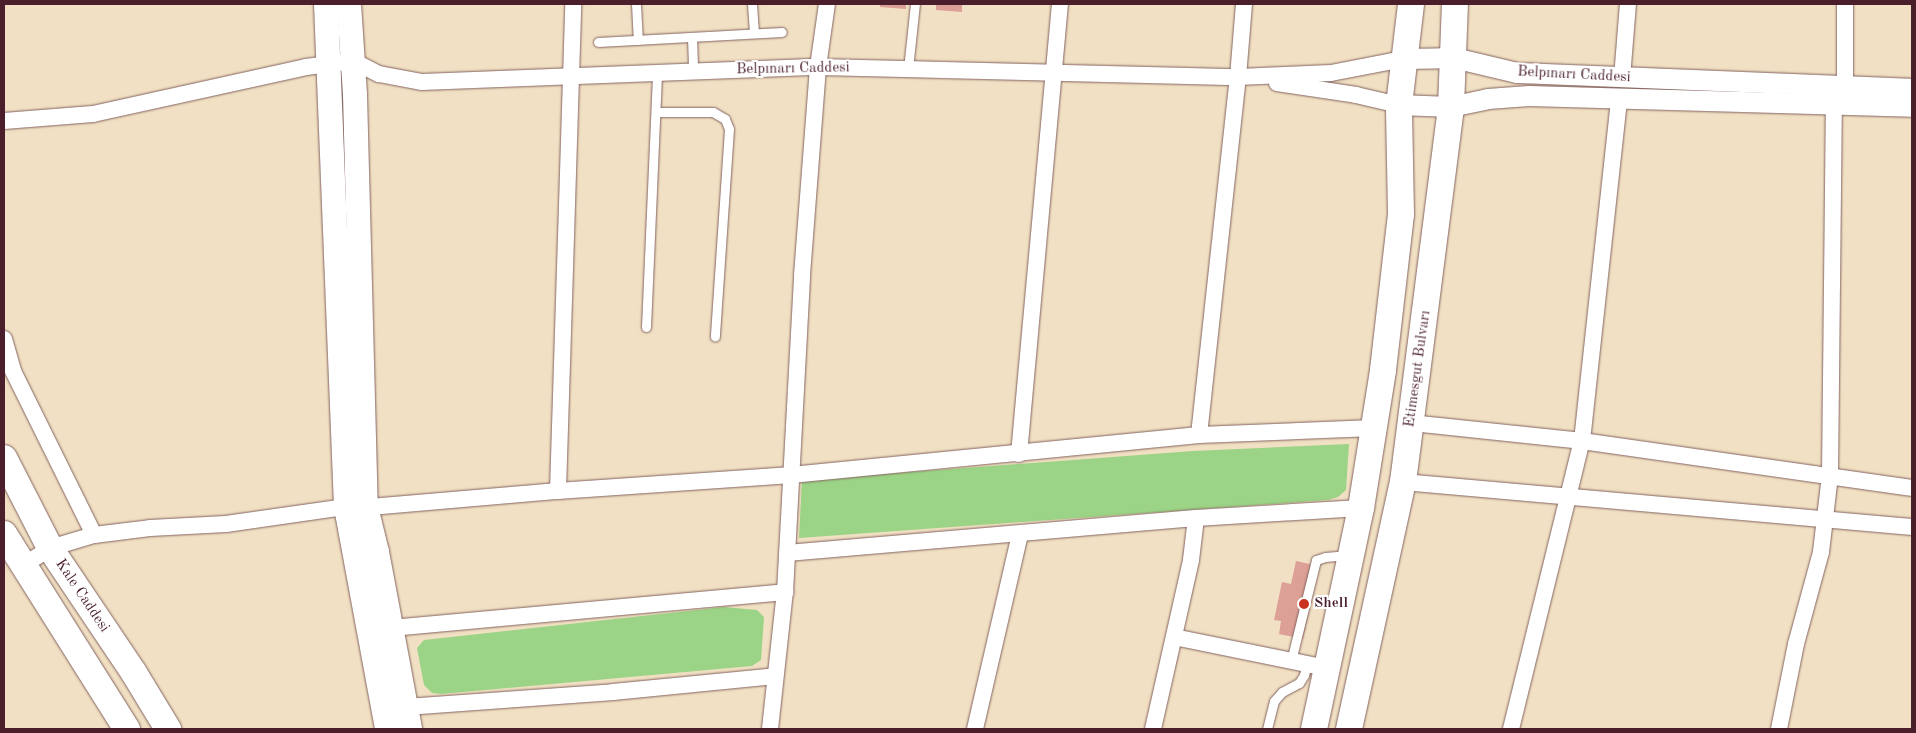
<!DOCTYPE html>
<html>
<head>
<meta charset="utf-8">
<style>
  body { margin:0 }
  #map { position:relative; width:1916px; height:733px; overflow:hidden; background:#f1e0c3; font-family:"Old Standard TT",serif }
  div>[style] { position:absolute }
  .green>* { inset:0; background:#9bd486 }
  .building>* { inset:0; background:#dda096 }
  .roads { filter:drop-shadow(0 0 1px #846360) drop-shadow(0 0 1px #846360) }
  .service>* { height:9px; margin:-4.5px; padding:0 4.5px; transform-origin:4.5px; border-radius:4.5px; background:#fff }
  .minor>* { height:16px; margin:-8px; padding:0 8px; transform-origin:8px; border-radius:8px; background:#fff }
  .tertiary>* { height:20px; margin:-10px; padding:0 10px; transform-origin:10px; border-radius:10px; background:#fff }
  .secondary>* { height:24px; margin:-12px; padding:0 12px; transform-origin:12px; border-radius:12px; background:#fff }
  .primary>* { height:26px; margin:-13px; padding:0 13px; transform-origin:13px; border-radius:13px; background:#fff }
  .dots>* { width:14px; height:14px; translate:-50% -50%; box-sizing:border-box; border:2px solid #fff; border-radius:50% }
  span { translate:-50% -50%; white-space:nowrap; text-align:center; line-height:1.15; -webkit-text-stroke:4px #fff; paint-order:stroke }
  .street-label { font-size:15px; color:#4a1f2b }
  .poi-label { font-size:15px; color:#4a1f2b; font-weight:700 }
  .left { translate:0 -50%; text-align:left }
  .frame { position:absolute; inset:0; border:5px solid #4a1f2b; pointer-events:none }
</style>
</head>
<body>
<div id="map">
  <div class="green">
    <i style="clip-path:polygon(1349px 444px,1346px 490px,1338px 497px,1328px 500px,799px 538px,802px 480px,1193px 451px)"></i>
    <i style="clip-path:polygon(724px 607px,757px 610px,764px 617px,761px 660px,752px 666px,441px 694px,432px 693px,424px 685px,417px 648px,424px 640px)"></i>
  </div>
  <div class="building">
    <i style="clip-path:polygon(880px 4px,906px 4px,906px 9px,880px 7px)"></i>
    <i style="clip-path:polygon(936px 4px,962px 4px,962px 12px,936px 10px)"></i>
    <i style="clip-path:polygon(1296px 561px,1319px 566px,1303px 639px,1279px 634px,1281px 621px,1274px 620px,1282px 582px,1291px 584px)"></i>
  </div>
  <div class="roads">
    <div class="service">
      <i style="left:636px;top:4px;width:36px;rotate:87deg"></i>
      <i style="left:752px;top:4px;width:29px;rotate:86deg"></i>
      <i style="left:692px;top:37px;width:35px;rotate:88deg"></i>
      <i style="left:598px;top:42px;width:184px;rotate:-3.1deg"></i>
      <i style="left:908px;top:69px;width:65px;rotate:-83.9deg"></i>
      <i style="left:656px;top:112px;width:57px"></i>
      <i style="left:713px;top:112px;width:14px;rotate:30deg"></i>
      <i style="left:725px;top:119px;width:11px;rotate:68deg"></i>
      <i style="left:729px;top:129px;width:208px;rotate:93.9deg"></i>
      <i style="left:646px;top:327px;width:254px;rotate:-87.5deg"></i>
      <i style="left:1291px;top:661px;width:104px;rotate:-76.1deg"></i>
      <i style="left:1316px;top:560px;width:9px;rotate:-18deg"></i>
      <i style="left:1325px;top:557px;width:24px;rotate:-5deg"></i>
      <i style="left:1267px;top:729px;width:29px;rotate:-76deg"></i>
      <i style="left:1274px;top:701px;width:12px;rotate:-48deg"></i>
      <i style="left:1282px;top:692px;width:19px;rotate:-28deg"></i>
      <i style="left:1299px;top:683px;width:9px;rotate:-58deg"></i>
      <i style="left:1304px;top:675px;width:11px;rotate:-75deg"></i>
    </div>
    <div class="minor">
      <i style="left:1845px;top:4px;width:83px;rotate:90deg"></i>
      <i style="left:1622px;top:78px;width:74px;rotate:-85.4deg"></i>
      <i style="left:1277px;top:83px;width:80px;rotate:8.6deg"></i>
      <i style="left:1356px;top:95px;width:44px;rotate:13.1deg"></i>
      <i style="left:4px;top:121px;width:89px;rotate:-4.5deg"></i>
      <i style="left:93px;top:114px;width:218px;rotate:-12.4deg"></i>
      <i style="left:306px;top:67px;width:47px;rotate:-7.3deg"></i>
      <i style="left:353px;top:61px;width:29px;rotate:27deg"></i>
      <i style="left:379px;top:74px;width:44px;rotate:10.5deg"></i>
      <i style="left:422px;top:82px;width:396px;rotate:-2.2deg"></i>
      <i style="left:818px;top:67px;width:420px;rotate:1.4deg"></i>
      <i style="left:1238px;top:77px;width:93px;rotate:-2.5deg"></i>
      <i style="left:1331px;top:73px;width:73px;rotate:-11deg"></i>
      <i style="left:4px;top:339px;width:33px;rotate:74deg"></i>
      <i style="left:13px;top:371px;width:183px;rotate:63.7deg"></i>
      <i style="left:1411px;top:423px;width:172px;rotate:6deg"></i>
      <i style="left:1582px;top:441px;width:333px;rotate:8.1deg"></i>
      <i style="left:1199px;top:435px;width:360px;rotate:-83.8deg"></i>
      <i style="left:1238px;top:77px;width:73px;rotate:-85.3deg"></i>
      <i style="left:1019px;top:454px;width:452px;rotate:-84.8deg"></i>
      <i style="left:1403px;top:482px;width:511px;rotate:5.05deg"></i>
      <i style="left:558px;top:491px;width:487px;rotate:-88.2deg"></i>
      <i style="left:787px;top:553px;width:410px;rotate:-4.9deg"></i>
      <i style="left:1196px;top:518px;width:165px;rotate:-3.5deg"></i>
      <i style="left:24px;top:565px;width:31px;rotate:-33deg"></i>
      <i style="left:50px;top:548px;width:46px;rotate:-16.5deg"></i>
      <i style="left:94px;top:535px;width:56px;rotate:-7.1deg"></i>
      <i style="left:150px;top:528px;width:76px;rotate:-3deg"></i>
      <i style="left:226px;top:524px;width:121px;rotate:-8.1deg"></i>
      <i style="left:346px;top:507px;width:24px"></i>
      <i style="left:370px;top:507px;width:189px;rotate:-4.9deg"></i>
      <i style="left:558px;top:491px;width:234px;rotate:-3.9deg"></i>
      <i style="left:791px;top:475px;width:410px;rotate:-5.6deg"></i>
      <i style="left:1199px;top:435px;width:175px;rotate:-2.3deg"></i>
      <i style="left:391px;top:628px;width:396px;rotate:-5.2deg"></i>
      <i style="left:785px;top:592px;width:317px;rotate:-86.9deg"></i>
      <i style="left:802px;top:275px;width:209px;rotate:-85.6deg"></i>
      <i style="left:818px;top:67px;width:64px;rotate:-81.9deg"></i>
      <i style="left:1174px;top:637px;width:155px;rotate:11.5deg"></i>
      <i style="left:406px;top:707px;width:208px;rotate:-4.1deg"></i>
      <i style="left:613px;top:692px;width:163px;rotate:-5.6deg"></i>
      <i style="left:770px;top:729px;width:138px;rotate:-83.8deg"></i>
      <i style="left:975px;top:729px;width:200px;rotate:-77deg"></i>
      <i style="left:1153px;top:729px;width:173px;rotate:-77.3deg"></i>
      <i style="left:1191px;top:560px;width:42px;rotate:-83.2deg"></i>
      <i style="left:1511px;top:729px;width:297px;rotate:-76.2deg"></i>
      <i style="left:1582px;top:441px;width:344px;rotate:-83.8deg"></i>
      <i style="left:1779px;top:729px;width:87px;rotate:-78.7deg"></i>
      <i style="left:1796px;top:644px;width:95px;rotate:-74.8deg"></i>
      <i style="left:1821px;top:552px;width:78px;rotate:-83.3deg"></i>
      <i style="left:1830px;top:475px;width:372px;rotate:-89.4deg"></i>
    </div>
    <div class="tertiary">
      <i style="left:1403px;top:59px;width:51px;rotate:-1.1deg"></i>
      <i style="left:1454px;top:58px;width:65px;rotate:13.4deg"></i>
      <i style="left:1517px;top:73px;width:395px;rotate:2.3deg"></i>
      <i style="left:1399px;top:105px;width:52px;rotate:2.2deg"></i>
      <i style="left:1451px;top:107px;width:38px;rotate:-12deg"></i>
      <i style="left:1488px;top:99px;width:41px;rotate:-4.2deg"></i>
      <i style="left:1529px;top:96px;width:383px;rotate:1.6deg"></i>
    </div>
    <div class="secondary">
      <i style="left:326px;top:4px;width:503px;rotate:87.72deg"></i>
      <i style="left:346px;top:507px;width:226px;rotate:79.5deg"></i>
      <i style="left:349px;top:4px;width:91px;rotate:86.2deg"></i>
      <i style="left:355px;top:95px;width:412px;rotate:88.5deg"></i>
      <i style="left:366px;top:507px;width:46px;rotate:76.3deg"></i>
      <i style="left:377px;top:552px;width:180px;rotate:79.4deg"></i>
    </div>
    <div class="primary">
      <i style="left:4px;top:458px;width:101px;rotate:62.9deg"></i>
      <i style="left:50px;top:548px;width:151px;rotate:56.1deg"></i>
      <i style="left:134px;top:673px;width:66px;rotate:58.7deg"></i>
      <i style="left:4px;top:534px;width:231px;rotate:57.8deg"></i>
      <i style="left:1314px;top:729px;width:226px;rotate:-78deg"></i>
      <i style="left:1361px;top:508px;width:140px;rotate:-80.9deg"></i>
      <i style="left:1383px;top:370px;width:157px;rotate:-83.4deg"></i>
      <i style="left:1401px;top:214px;width:109px;rotate:-91.1deg"></i>
      <i style="left:1399px;top:105px;width:102px;rotate:-83.2deg"></i>
      <i style="left:1349px;top:729px;width:253px;rotate:-77.7deg"></i>
      <i style="left:1403px;top:482px;width:378px;rotate:-82.7deg"></i>
      <i style="left:1451px;top:107px;width:103px;rotate:-87.8deg"></i>
    </div>
  </div>
  <div class="dots">
    <i style="left:1304px;top:604px;background:#c8321e"></i>
  </div>
  <div class="street-label">
    <span style="left:793px;top:69px;rotate:-1deg">Belpınarı Caddesi</span>
    <span style="left:1574px;top:75px;rotate:3deg">Belpınarı Caddesi</span>
    <span style="left:1418px;top:369px;rotate:-82deg">Etimesgut Bulvarı</span>
    <span style="left:82px;top:596px;rotate:56deg">Kale Caddesi</span>
  </div>
  <div class="poi-label">
    <span class="left" style="left:1314px;top:604px">Shell</span>
  </div>
  <div class="frame"></div>
</div>
</body>
</html>
